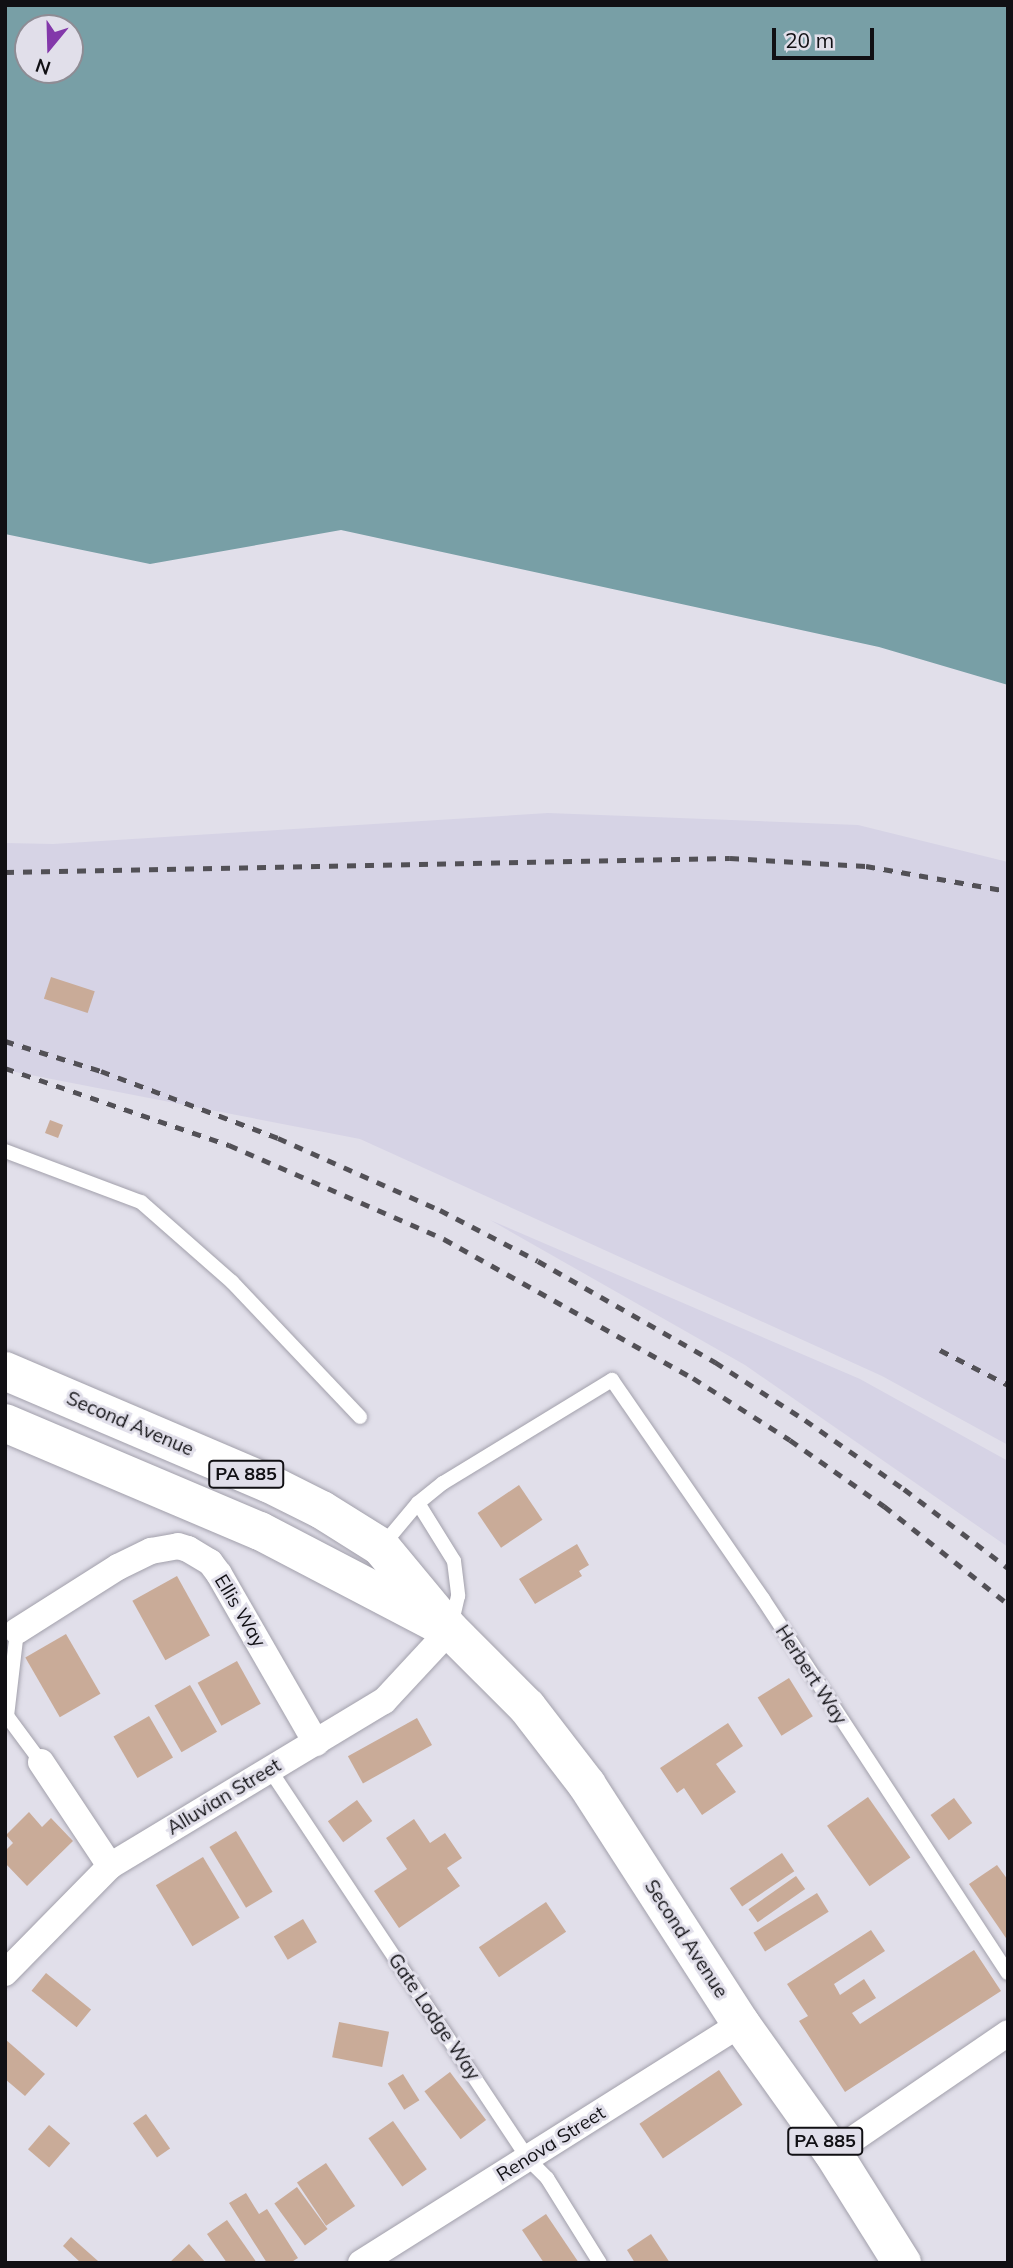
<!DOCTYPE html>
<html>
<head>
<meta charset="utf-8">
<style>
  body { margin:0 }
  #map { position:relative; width:1013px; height:2268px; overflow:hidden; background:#e1dfea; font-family:Mulish,sans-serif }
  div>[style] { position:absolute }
  .built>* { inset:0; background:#d6d3e5 }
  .water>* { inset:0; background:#789fa6 }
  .building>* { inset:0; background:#c9ab98; transform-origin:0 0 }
  .roads { filter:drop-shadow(0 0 2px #a2a0ab) drop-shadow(0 0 2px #a2a0ab) }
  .lane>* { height:14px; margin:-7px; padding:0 7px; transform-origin:7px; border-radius:7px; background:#fff }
  .street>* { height:26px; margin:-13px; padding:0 13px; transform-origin:13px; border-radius:13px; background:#fff }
  .primary>* { height:38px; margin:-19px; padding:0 19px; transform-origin:19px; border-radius:19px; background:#fff }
  .rail>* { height:5px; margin-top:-2.5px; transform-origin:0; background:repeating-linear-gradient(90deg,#525056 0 9px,transparent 0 18px) }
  span { translate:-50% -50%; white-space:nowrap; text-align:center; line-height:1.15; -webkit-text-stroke:6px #e1dfea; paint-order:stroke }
  .shield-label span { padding:2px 5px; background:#e1dfea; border:2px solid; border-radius:5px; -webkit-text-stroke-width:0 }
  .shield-label { font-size:18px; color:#111014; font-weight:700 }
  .street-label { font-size:19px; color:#111014 }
  .frame { position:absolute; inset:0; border:7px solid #111014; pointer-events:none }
  .north { position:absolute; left:14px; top:14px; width:70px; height:70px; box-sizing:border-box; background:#e1dfea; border:2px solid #8e8c94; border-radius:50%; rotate:199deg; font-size:19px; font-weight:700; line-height:28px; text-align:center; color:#111014 }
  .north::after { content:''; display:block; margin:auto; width:24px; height:32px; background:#8338aa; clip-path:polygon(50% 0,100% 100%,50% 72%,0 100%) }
  .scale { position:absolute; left:772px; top:28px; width:102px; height:32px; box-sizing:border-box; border:4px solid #111014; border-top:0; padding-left:9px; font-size:21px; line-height:24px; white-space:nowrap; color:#111014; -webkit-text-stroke:5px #e1dfea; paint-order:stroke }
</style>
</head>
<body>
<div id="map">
  <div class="built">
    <i style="clip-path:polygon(548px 813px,858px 825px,1008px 862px,1008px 1445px,882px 1376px,360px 1139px,5px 1070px,5px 843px,53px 844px)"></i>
    <i style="clip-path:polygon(490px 1220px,860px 1379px,1008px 1461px,1008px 1547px,745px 1365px)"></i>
  </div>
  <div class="water">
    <i style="clip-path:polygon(evenodd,5px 5px,1008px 5px,1008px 685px,879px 647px,341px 530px,150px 564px,5px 534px,5px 5px,28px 28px,70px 28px,70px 70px,28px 70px,28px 28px)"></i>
  </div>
  <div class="building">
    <i style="left:51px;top:977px;width:46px;height:23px;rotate:18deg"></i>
    <i style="left:50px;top:1120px;width:14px;height:14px;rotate:21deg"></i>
    <i style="left:519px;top:1485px;width:42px;height:50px;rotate:56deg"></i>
    <i style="clip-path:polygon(577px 1544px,589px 1565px,579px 1571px,582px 1576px,535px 1604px,519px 1579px)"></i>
    <i style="left:177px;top:1576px;width:68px;height:51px;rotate:61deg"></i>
    <i style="left:66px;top:1634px;width:69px;height:47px;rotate:60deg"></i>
    <i style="left:237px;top:1661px;width:49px;height:45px;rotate:61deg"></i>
    <i style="left:789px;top:1678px;width:45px;height:37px;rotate:58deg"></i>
    <i style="left:190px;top:1685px;width:54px;height:41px;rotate:60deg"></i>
    <i style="left:149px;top:1716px;width:48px;height:41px;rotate:60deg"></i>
    <i style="left:417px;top:1718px;width:31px;height:79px;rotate:61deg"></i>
    <i style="clip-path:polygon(728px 1723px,743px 1746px,716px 1764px,736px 1792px,702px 1815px,684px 1788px,677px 1793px,660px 1768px)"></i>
    <i style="left:868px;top:1797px;width:74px;height:50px;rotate:55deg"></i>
    <i style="left:954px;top:1798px;width:31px;height:29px;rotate:54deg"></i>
    <i style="left:357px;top:1800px;width:26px;height:36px;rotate:54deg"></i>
    <i style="clip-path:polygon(29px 1812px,42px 1827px,51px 1818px,73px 1841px,27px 1886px,5px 1863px,5px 1851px,13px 1843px,6px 1835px)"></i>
    <i style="clip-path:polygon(414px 1819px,430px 1843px,445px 1833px,462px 1858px,447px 1868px,460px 1886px,399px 1928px,374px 1891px,407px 1869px,386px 1838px)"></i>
    <i style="left:236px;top:1831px;width:71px;height:31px;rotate:59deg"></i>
    <i style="left:782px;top:1853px;width:22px;height:63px;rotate:56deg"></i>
    <i style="left:203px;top:1857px;width:71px;height:55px;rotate:59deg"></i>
    <i style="clip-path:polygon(997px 1865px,1008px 1880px,1008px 1941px,969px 1884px)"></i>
    <i style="left:796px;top:1876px;width:16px;height:58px;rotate:55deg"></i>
    <i style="left:817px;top:1893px;width:22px;height:75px;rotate:58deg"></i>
    <i style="left:546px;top:1902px;width:36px;height:81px;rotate:56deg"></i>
    <i style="left:303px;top:1919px;width:27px;height:34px;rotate:59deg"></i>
    <i style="clip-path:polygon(871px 1930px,885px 1951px,834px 1984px,840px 1995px,864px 1979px,876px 1998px,852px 2013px,860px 2024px,974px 1950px,1001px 1991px,845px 2092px,799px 2021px,808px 2016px,787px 1984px)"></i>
    <i style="left:46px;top:1973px;width:58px;height:23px;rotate:39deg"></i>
    <i style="left:339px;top:2022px;width:51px;height:36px;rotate:11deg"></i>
    <i style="clip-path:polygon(5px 2039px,45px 2074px,25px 2096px,5px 2079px)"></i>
    <i style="left:719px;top:2070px;width:42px;height:96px;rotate:56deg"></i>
    <i style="left:450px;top:2072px;width:60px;height:32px;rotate:53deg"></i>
    <i style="left:403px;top:2074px;width:31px;height:18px;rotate:58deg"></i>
    <i style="left:146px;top:2114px;width:42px;height:16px;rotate:55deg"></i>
    <i style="left:393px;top:2121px;width:59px;height:30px;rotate:55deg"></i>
    <i style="left:49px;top:2125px;width:28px;height:32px;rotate:41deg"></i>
    <i style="left:326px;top:2163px;width:52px;height:35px;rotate:56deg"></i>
    <i style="left:297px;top:2187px;width:52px;height:28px;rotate:54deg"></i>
    <i style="clip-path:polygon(246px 2193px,259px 2214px,267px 2209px,298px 2258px,290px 2263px,267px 2263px,229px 2203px)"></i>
    <i style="clip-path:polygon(546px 2214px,579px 2263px,544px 2263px,522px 2230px)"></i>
    <i style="clip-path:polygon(227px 2220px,257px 2263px,227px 2263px,207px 2234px)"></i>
    <i style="clip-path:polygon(651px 2234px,670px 2263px,635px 2263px,627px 2250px)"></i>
    <i style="clip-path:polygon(71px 2237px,98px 2261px,96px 2263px,81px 2263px,63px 2246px)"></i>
    <i style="clip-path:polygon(189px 2244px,206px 2263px,169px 2263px)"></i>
  </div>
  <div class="roads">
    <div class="lane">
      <i style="left:5px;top:1151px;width:145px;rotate:20.6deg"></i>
      <i style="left:141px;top:1202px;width:121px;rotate:41.3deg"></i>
      <i style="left:232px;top:1282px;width:186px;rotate:46.5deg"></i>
      <i style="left:418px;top:1503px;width:68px;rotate:58.2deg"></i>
      <i style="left:454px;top:1561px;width:35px;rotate:83deg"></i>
      <i style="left:458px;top:1596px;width:28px;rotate:103deg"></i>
      <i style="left:382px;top:1546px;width:56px;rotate:-50.1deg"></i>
      <i style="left:418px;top:1503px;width:32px;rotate:-39deg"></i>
      <i style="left:443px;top:1483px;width:198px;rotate:-31.4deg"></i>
      <i style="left:612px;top:1380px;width:266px;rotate:55.4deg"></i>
      <i style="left:763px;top:1599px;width:447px;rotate:56.8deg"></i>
      <i style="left:17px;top:1631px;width:86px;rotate:96.7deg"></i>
      <i style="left:7px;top:1716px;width:57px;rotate:53.5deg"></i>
      <i style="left:270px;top:1770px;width:467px;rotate:56.4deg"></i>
      <i style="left:528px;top:2159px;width:27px;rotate:45deg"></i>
      <i style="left:547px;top:2178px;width:100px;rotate:58.1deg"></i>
    </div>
    <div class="street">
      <i style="left:17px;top:1631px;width:120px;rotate:-32.4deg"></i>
      <i style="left:118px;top:1567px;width:37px;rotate:-26deg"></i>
      <i style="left:151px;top:1551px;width:27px;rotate:-10deg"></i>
      <i style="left:178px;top:1546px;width:10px;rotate:17deg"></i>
      <i style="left:188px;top:1549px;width:26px;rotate:31deg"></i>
      <i style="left:210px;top:1562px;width:15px;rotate:53deg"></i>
      <i style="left:219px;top:1574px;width:195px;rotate:60.1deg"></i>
      <i style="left:41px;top:1762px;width:125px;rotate:56.4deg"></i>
      <i style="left:5px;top:1973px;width:150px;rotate:-45.5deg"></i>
      <i style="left:110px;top:1866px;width:320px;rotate:-31.1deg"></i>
      <i style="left:384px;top:1701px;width:97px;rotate:-47.1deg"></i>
      <i style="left:833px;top:2153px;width:212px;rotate:-34.4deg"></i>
      <i style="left:361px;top:2263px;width:449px;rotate:-32.2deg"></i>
    </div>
    <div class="primary">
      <i style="left:5px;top:1371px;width:286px;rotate:23.1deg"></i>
      <i style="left:268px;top:1483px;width:60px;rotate:26.6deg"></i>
      <i style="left:322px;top:1510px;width:70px;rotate:32.1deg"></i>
      <i style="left:381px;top:1547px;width:108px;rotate:50.3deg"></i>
      <i style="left:450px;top:1630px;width:109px;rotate:45deg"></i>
      <i style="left:527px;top:1707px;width:98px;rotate:52.4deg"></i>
      <i style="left:587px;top:1785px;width:284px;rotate:57.2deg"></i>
      <i style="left:741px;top:2024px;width:158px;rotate:54.5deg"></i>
      <i style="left:833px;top:2153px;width:130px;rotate:57.9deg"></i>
      <i style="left:5px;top:1423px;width:277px;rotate:23deg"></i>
      <i style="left:260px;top:1531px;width:199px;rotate:27.6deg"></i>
    </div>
  </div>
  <div class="rail">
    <i style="left:5px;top:872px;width:725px;rotate:-1.11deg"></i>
    <i style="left:730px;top:858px;width:136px;rotate:3.4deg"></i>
    <i style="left:866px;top:866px;width:144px;rotate:10deg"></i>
    <i style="left:5px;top:1041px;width:101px;rotate:17.4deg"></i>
    <i style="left:101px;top:1071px;width:189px;rotate:20.7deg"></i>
    <i style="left:278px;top:1138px;width:177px;rotate:24deg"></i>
    <i style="left:440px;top:1210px;width:110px;rotate:27.5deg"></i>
    <i style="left:538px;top:1261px;width:204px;rotate:29.7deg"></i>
    <i style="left:715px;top:1362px;width:107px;rotate:32.8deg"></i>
    <i style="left:805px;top:1420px;width:121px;rotate:34.9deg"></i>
    <i style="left:904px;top:1489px;width:131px;rotate:37.2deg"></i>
    <i style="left:5px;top:1068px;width:237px;rotate:19deg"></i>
    <i style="left:229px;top:1145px;width:235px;rotate:23.6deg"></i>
    <i style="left:444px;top:1239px;width:285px;rotate:29.2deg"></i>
    <i style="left:693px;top:1378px;width:115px;rotate:32.6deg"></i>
    <i style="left:790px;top:1440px;width:115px;rotate:35.1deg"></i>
    <i style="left:884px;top:1506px;width:158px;rotate:38.3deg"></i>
    <i style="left:940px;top:1350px;width:76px;rotate:27.2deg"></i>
  </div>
  <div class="shield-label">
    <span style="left:246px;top:1474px">PA 885</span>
    <span style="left:825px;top:2141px">PA 885</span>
  </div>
  <div class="street-label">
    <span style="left:130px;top:1424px;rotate:23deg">Second Avenue</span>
    <span style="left:240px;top:1611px;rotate:59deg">Ellis Way</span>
    <span style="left:811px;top:1675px;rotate:57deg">Herbert Way</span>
    <span style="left:224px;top:1797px;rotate:-31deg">Alluvian Street</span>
    <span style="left:686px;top:1939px;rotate:57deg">Second Avenue</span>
    <span style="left:434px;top:2017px;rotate:56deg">Gate Lodge Way</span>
    <span style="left:551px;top:2144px;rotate:-32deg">Renova Street</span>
  </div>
  <div class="frame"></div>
  <div class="north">N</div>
  <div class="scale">20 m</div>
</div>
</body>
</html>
